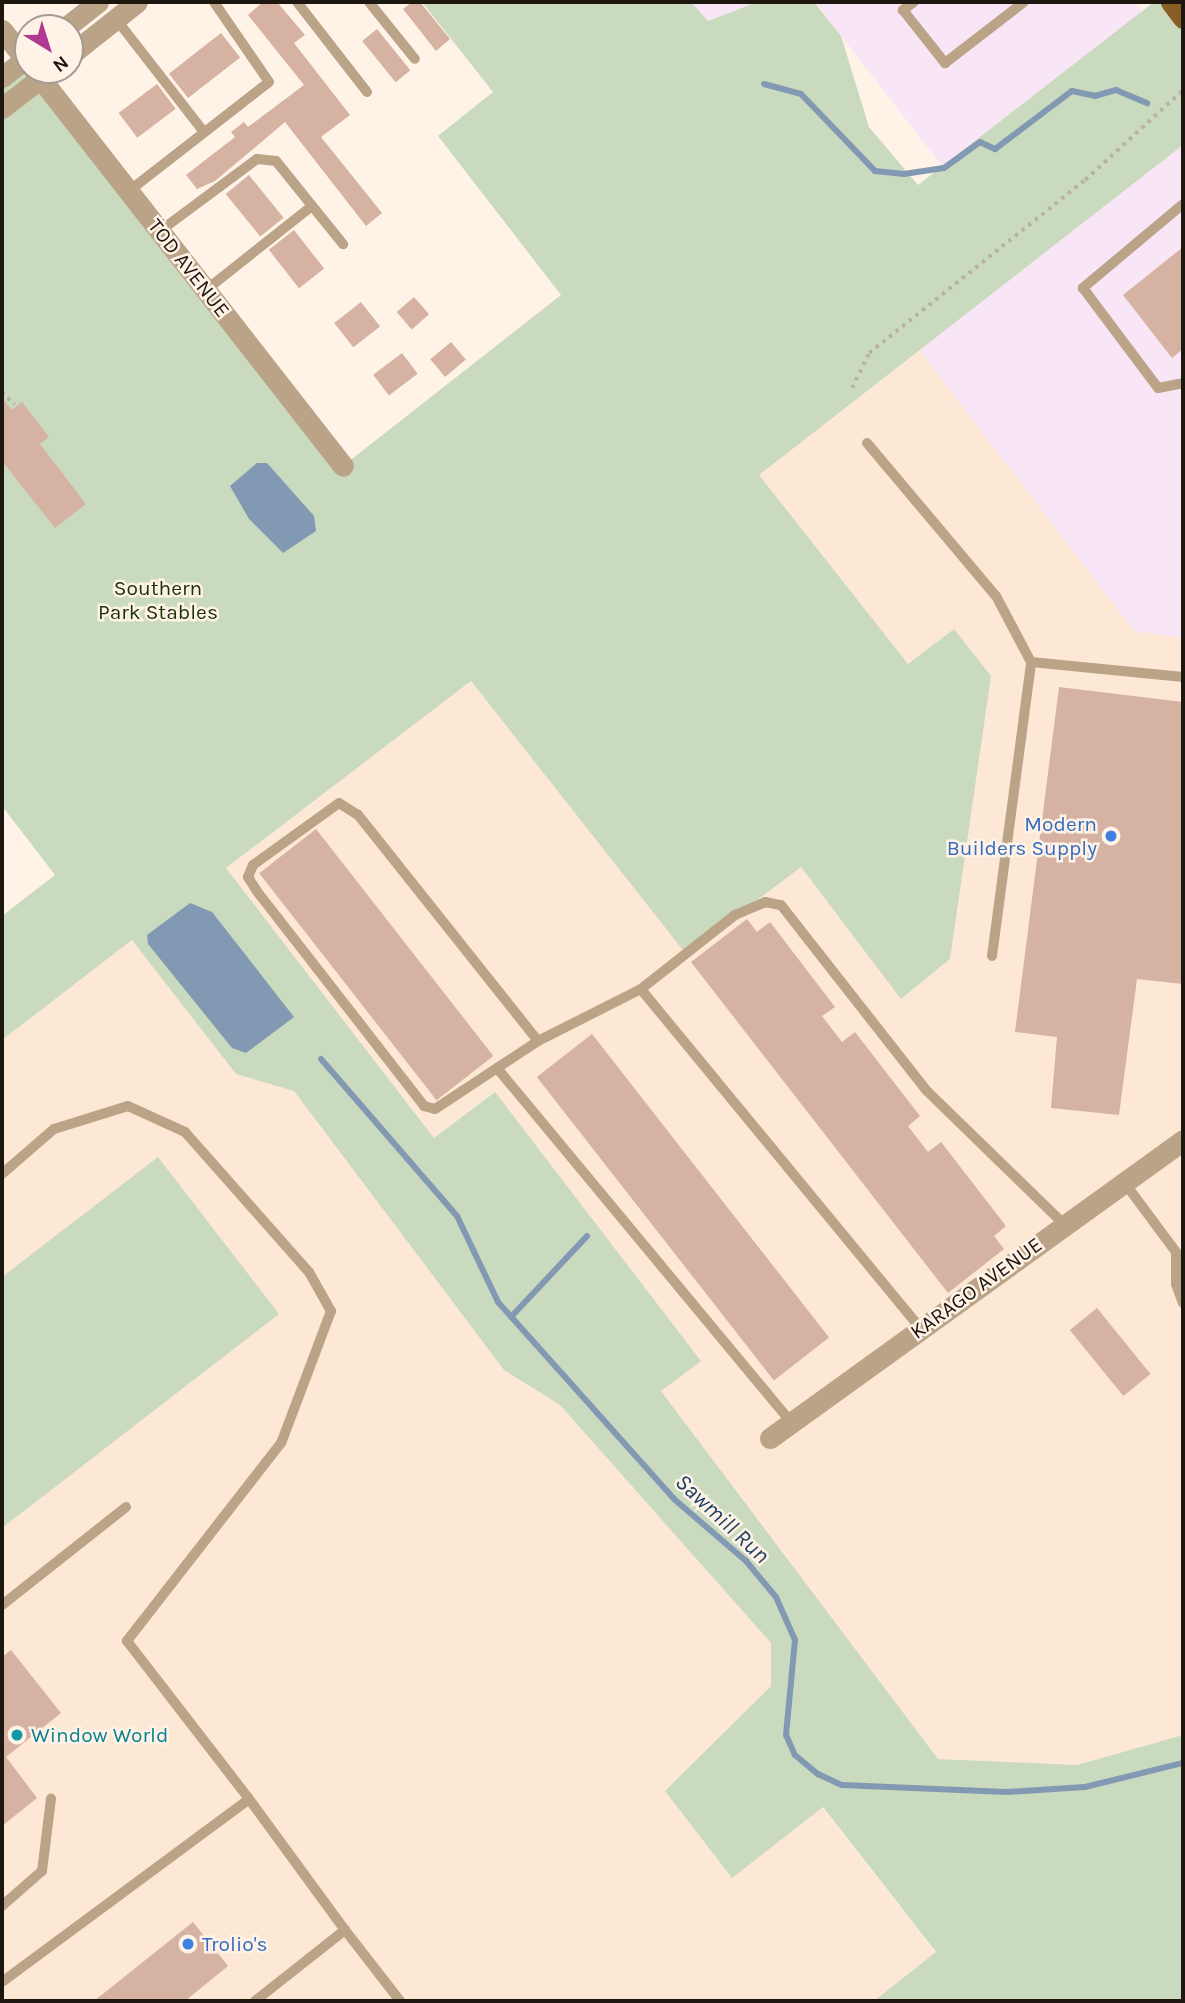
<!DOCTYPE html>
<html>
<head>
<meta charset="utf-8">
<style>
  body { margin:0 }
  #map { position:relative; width:1185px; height:2003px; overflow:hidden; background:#fff3e8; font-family:Karla,sans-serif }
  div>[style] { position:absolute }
  .commercial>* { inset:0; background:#f8e5f5 }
  .built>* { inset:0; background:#fce8d4 }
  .green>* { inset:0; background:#cadabe }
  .water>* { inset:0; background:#8199b3 }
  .stream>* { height:6px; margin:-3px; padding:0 3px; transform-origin:3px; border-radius:3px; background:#8199b3 }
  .building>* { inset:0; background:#d5b2a1; transform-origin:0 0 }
  .path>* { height:3.5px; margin-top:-1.75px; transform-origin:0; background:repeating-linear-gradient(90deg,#bab0a6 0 3.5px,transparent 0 8.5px) }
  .lane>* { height:10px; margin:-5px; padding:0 5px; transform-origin:5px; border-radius:5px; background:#bba387 }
  .street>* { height:21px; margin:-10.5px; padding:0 10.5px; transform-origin:10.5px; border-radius:10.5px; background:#bba387 }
  .primary>* { height:21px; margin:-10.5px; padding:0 10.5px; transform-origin:10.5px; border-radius:10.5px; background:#885e25 }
  .dots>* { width:19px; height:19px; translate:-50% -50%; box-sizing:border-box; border:4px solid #fff3e8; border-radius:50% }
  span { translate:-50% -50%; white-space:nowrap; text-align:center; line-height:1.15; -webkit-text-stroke:5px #fff3e8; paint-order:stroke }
  .street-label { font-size:21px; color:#1d1710 }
  .park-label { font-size:21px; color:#1a3101 }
  .shop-label { font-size:21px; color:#366cbe }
  .right { translate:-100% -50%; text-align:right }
  .left { translate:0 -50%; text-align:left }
  .culture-label { font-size:21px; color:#0d838f }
  .water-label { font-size:23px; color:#1b4065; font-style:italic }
  .frame { position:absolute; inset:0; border:4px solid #1d1710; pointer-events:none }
  .north { position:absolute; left:14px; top:14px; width:70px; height:70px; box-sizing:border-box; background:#fff3e8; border:2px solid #a59b92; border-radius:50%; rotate:142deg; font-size:19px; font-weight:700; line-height:28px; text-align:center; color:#1d1710 }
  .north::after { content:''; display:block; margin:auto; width:24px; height:32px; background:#b03a91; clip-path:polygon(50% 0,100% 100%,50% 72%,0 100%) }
</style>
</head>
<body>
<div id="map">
  <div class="commercial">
    <i style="clip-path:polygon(691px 2px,757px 2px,708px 21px)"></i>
    <i style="clip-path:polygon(815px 2px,1134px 2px,1142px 12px,942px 166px)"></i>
    <i style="clip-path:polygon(1183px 145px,1183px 638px,1134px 631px,919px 350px)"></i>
  </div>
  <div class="built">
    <i style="clip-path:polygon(919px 350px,1134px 631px,1183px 638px,1183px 1735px,1077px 1765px,938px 1759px,661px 1391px,700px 1360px,494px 1092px,434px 1138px,226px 868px,471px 681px,686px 953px,801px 867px,902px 998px,950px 959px,908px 665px,759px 475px)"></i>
    <i style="clip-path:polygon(132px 940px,236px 1074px,294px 1091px,504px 1370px,560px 1405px,771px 1643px,772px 1686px,665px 1791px,732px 1877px,822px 1807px,936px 1953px,874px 2001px,2px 2001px,2px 1040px)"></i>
  </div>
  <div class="green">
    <i style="clip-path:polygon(422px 2px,691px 2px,708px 21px,757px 2px,814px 2px,841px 36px,869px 127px,918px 185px,1154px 2px,1171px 2px,1183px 18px,1183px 145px,759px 475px,908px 664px,954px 629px,991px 676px,950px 959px,901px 999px,801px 867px,686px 954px,471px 681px,226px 868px,434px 1138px,495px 1092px,701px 1361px,661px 1391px,938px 1759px,1077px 1765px,1183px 1735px,1183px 2001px,874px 2001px,936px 1952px,823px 1807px,732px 1878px,665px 1791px,771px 1686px,771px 1643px,560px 1405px,504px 1370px,294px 1091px,236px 1074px,132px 940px,2px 1040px,2px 916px,55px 875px,2px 806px,2px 77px,28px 57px,348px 462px,561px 295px,438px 136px,493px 92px)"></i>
    <i style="clip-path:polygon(158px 1157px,279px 1314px,2px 1528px,2px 1277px)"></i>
  </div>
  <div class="water">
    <i style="clip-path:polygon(257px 463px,267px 463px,314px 516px,316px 531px,283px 553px,249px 519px,230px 486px)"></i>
    <i style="clip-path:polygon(190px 903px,212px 912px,294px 1017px,246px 1053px,232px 1048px,148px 944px,147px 935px)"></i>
  </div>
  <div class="stream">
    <i style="left:764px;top:84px;width:38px;rotate:15deg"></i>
    <i style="left:801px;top:94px;width:107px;rotate:46.1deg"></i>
    <i style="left:875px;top:171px;width:29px;rotate:6deg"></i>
    <i style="left:904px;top:174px;width:40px;rotate:-8.5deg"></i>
    <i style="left:944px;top:168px;width:44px;rotate:-35.8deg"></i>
    <i style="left:980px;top:142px;width:17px;rotate:25deg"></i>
    <i style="left:995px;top:149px;width:96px;rotate:-37deg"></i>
    <i style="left:1072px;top:91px;width:24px;rotate:12deg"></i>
    <i style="left:1095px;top:96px;width:22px;rotate:-16deg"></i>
    <i style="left:1116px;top:90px;width:34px;rotate:23deg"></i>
    <i style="left:321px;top:1059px;width:208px;rotate:49.1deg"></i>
    <i style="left:457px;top:1216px;width:95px;rotate:64.5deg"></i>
    <i style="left:498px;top:1302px;width:264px;rotate:48.2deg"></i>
    <i style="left:674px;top:1499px;width:95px;rotate:40.7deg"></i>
    <i style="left:746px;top:1561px;width:47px;rotate:50.2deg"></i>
    <i style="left:776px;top:1597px;width:47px;rotate:66.2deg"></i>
    <i style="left:795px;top:1640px;width:95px;rotate:95.4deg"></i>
    <i style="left:786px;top:1735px;width:22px;rotate:66deg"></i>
    <i style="left:795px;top:1755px;width:30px;rotate:40deg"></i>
    <i style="left:818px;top:1774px;width:26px;rotate:25deg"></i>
    <i style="left:842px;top:1785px;width:165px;rotate:2.4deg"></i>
    <i style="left:1007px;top:1792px;width:78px;rotate:-3.7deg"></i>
    <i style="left:1085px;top:1787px;width:101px;rotate:-13.8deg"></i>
    <i style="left:511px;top:1317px;width:111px;rotate:-46.8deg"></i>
  </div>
  <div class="building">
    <i style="clip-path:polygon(263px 2px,277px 2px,305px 35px,294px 43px,350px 115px,321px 137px,382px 213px,366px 226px,285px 122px,215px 181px,197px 189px,186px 175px,235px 137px,231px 132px,244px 122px,248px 127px,304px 85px,248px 15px)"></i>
    <i style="clip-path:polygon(412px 2px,420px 2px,450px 39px,436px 51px,403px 9px)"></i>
    <i style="left:377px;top:29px;width:53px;height:19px;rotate:51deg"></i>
    <i style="left:221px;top:33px;width:31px;height:66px;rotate:52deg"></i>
    <i style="left:157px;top:84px;width:31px;height:48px;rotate:53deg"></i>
    <i style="left:249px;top:175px;width:55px;height:30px;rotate:51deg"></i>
    <i style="left:294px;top:230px;width:49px;height:32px;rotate:52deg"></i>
    <i style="clip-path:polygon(1183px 247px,1183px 349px,1172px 358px,1123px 295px)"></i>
    <i style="left:414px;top:297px;width:23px;height:23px;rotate:49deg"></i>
    <i style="left:361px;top:302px;width:31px;height:34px;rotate:52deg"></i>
    <i style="left:451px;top:342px;width:23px;height:27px;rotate:50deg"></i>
    <i style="left:402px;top:353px;width:26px;height:36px;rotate:53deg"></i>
    <i style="clip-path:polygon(2px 398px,12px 410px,22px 402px,49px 437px,40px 444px,86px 504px,55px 528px,2px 461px)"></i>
    <i style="clip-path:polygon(1059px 687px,1183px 702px,1183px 984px,1137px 979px,1119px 1115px,1051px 1108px,1057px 1037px,1015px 1032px)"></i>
    <i style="left:316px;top:829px;width:288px;height:72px;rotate:52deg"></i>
    <i style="clip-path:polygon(747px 919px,757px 932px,770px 922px,835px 1007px,822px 1016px,842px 1042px,855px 1032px,920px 1116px,908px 1126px,928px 1152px,941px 1142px,1006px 1226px,994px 1236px,1004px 1249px,948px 1293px,691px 962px)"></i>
    <i style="left:592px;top:1034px;width:385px;height:70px;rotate:52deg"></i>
    <i style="left:1097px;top:1308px;width:85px;height:35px;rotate:51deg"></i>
    <i style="clip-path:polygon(11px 1650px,61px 1713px,6px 1757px,37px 1798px,2px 1826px,2px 1657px)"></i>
    <i style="clip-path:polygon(193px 1922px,228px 1966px,185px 2001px,94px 2001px)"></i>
  </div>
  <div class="path">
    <i style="left:852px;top:388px;width:39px;rotate:-64deg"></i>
    <i style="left:869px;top:353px;width:277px;rotate:-38.7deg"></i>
    <i style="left:1085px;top:180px;width:133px;rotate:-42.6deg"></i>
    <i style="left:2px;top:392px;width:18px;rotate:45deg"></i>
  </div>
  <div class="lane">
    <i style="left:297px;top:2px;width:114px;rotate:52.1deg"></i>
    <i style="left:369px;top:2px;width:73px;rotate:51.1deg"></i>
    <i style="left:914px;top:2px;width:14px;rotate:144deg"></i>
    <i style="left:903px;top:10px;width:68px;rotate:51.6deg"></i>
    <i style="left:945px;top:63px;width:100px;rotate:-37.7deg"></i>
    <i style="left:116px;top:19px;width:143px;rotate:52.1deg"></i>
    <i style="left:129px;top:191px;width:177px;rotate:-37.9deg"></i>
    <i style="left:269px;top:82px;width:97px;rotate:-124.5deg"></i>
    <i style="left:1183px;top:204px;width:131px;rotate:140deg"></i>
    <i style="left:1083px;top:288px;width:125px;rotate:53.1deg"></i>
    <i style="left:1158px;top:388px;width:25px;rotate:-11deg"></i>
    <i style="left:160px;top:231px;width:121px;rotate:-36.6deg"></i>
    <i style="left:257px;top:159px;width:19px;rotate:6deg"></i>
    <i style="left:276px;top:161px;width:107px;rotate:51.1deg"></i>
    <i style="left:206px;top:290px;width:135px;rotate:-38.4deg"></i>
    <i style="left:867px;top:443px;width:200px;rotate:49.9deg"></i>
    <i style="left:996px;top:596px;width:75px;rotate:62.1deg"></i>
    <i style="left:992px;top:956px;width:297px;rotate:-82.4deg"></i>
    <i style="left:1031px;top:662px;width:153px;rotate:5.6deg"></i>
    <i style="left:538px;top:1041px;width:289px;rotate:-128.5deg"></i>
    <i style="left:358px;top:815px;width:22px;rotate:-148deg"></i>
    <i style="left:339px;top:803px;width:106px;rotate:144.2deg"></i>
    <i style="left:253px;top:865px;width:13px;rotate:113deg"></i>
    <i style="left:248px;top:877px;width:15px;rotate:58deg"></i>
    <i style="left:256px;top:890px;width:274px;rotate:52.1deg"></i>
    <i style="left:424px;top:1106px;width:11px;rotate:15deg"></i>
    <i style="left:435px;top:1109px;width:123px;rotate:-33.4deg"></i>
    <i style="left:538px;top:1041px;width:115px;rotate:-26.8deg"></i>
    <i style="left:497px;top:1068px;width:460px;rotate:50.3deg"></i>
    <i style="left:2px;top:1174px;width:69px;rotate:-40.9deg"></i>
    <i style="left:54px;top:1129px;width:77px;rotate:-17.3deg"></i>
    <i style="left:128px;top:1106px;width:63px;rotate:24.5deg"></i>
    <i style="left:185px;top:1132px;width:187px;rotate:48.5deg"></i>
    <i style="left:309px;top:1272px;width:45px;rotate:60.6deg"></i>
    <i style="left:331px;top:1311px;width:141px;rotate:110.7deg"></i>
    <i style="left:281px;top:1443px;width:251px;rotate:127.9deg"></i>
    <i style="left:127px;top:1641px;width:200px;rotate:52.3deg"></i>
    <i style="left:1124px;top:1182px;width:87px;rotate:53.4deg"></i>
    <i style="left:1176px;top:1252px;width:32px;rotate:90deg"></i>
    <i style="left:1176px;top:1284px;width:20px;rotate:70deg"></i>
    <i style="left:921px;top:1329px;width:440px;rotate:-129.5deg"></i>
    <i style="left:641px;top:989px;width:120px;rotate:-38.2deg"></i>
    <i style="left:735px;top:915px;width:33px;rotate:-23deg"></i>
    <i style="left:765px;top:902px;width:16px;rotate:11deg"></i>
    <i style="left:781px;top:905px;width:235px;rotate:51.9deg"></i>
    <i style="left:926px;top:1090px;width:192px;rotate:44.2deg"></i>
    <i style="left:2px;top:1605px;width:158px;rotate:-38.3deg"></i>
    <i style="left:2px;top:1906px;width:53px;rotate:-41.2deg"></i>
    <i style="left:42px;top:1871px;width:73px;rotate:-82.9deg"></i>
    <i style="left:2px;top:1982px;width:307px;rotate:-36.5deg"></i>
    <i style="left:249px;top:1799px;width:162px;rotate:53.8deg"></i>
    <i style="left:255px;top:2001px;width:115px;rotate:-38.3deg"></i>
    <i style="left:345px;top:1930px;width:90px;rotate:52.2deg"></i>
  </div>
  <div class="street">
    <i style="left:65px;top:28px;width:42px;rotate:-38.2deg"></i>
    <i style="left:2px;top:30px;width:42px;rotate:51.8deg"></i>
    <i style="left:70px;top:55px;width:85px;rotate:-38.3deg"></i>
    <i style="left:34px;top:70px;width:502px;rotate:52.03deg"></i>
    <i style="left:2px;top:77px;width:33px;rotate:-38deg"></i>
    <i style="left:2px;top:108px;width:62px;rotate:-37.8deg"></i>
    <i style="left:770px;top:1438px;width:509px;rotate:-35.81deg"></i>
  </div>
  <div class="primary">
    <i style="left:1171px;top:2px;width:20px;rotate:53deg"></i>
  </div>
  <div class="dots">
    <i style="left:1111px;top:836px;background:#3f7fe0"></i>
    <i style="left:17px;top:1735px;background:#0f9aa8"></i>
    <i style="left:188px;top:1944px;background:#3f7fe0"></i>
  </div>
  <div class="street-label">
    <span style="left:189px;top:268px;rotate:52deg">TOD AVENUE</span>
    <span style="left:976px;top:1288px;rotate:-36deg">KARAGO AVENUE</span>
  </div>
  <div class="park-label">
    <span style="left:158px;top:600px">Southern<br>Park Stables</span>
  </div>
  <div class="shop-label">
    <span class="right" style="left:1097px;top:836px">Modern<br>Builders Supply</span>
    <span class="left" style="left:202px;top:1944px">Trolio's</span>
  </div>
  <div class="culture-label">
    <span class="left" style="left:31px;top:1735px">Window World</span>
  </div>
  <div class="water-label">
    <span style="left:722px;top:1519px;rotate:43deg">Sawmill Run</span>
  </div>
  <div class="frame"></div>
  <div class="north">N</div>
</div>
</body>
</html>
